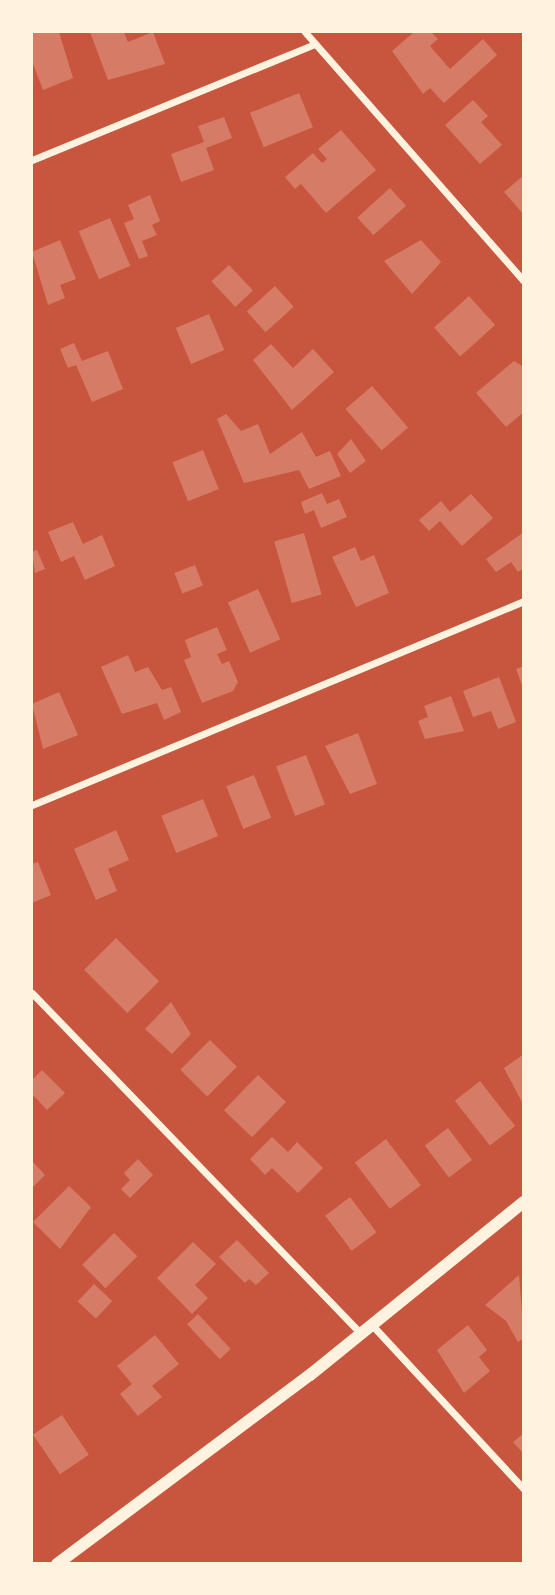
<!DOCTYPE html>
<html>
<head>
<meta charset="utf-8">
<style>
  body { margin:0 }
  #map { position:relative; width:555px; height:1595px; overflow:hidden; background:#c8553d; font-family:Barlow,sans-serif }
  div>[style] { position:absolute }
  .building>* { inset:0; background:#d67c66; transform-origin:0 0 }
  .minor>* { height:7px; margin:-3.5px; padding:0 3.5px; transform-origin:3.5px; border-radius:3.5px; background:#fff3e0 }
  .tertiary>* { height:12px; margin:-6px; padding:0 6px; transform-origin:6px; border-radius:6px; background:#fff3e0 }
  span { translate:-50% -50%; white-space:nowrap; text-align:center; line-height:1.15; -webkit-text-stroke:5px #fff3e0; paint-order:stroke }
  .frame { position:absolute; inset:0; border:33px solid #fff3e0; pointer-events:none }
</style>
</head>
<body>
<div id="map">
  <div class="building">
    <i style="clip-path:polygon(32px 32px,59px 32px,73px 78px,43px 90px,32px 61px)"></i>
    <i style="clip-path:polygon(90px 32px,124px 32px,128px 42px,153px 32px,165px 64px,108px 80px)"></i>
    <i style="clip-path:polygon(414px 32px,431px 32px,438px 39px,430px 46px,450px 69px,483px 39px,497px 55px,444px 103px,430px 88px,423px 94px,392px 51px)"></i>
    <i style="left:299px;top:93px;width:37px;height:53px;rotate:68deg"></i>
    <i style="clip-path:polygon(473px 100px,488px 116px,481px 122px,502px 145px,480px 164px,445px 125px)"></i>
    <i style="clip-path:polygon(224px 117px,232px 138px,206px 148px,214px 170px,181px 182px,171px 154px,204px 142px,198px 126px)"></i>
    <i style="clip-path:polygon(341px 130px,376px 170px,326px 213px,301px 184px,295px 189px,285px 177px,313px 153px,322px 163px,327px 159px,318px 149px)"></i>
    <i style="clip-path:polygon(524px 175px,524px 215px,504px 192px)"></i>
    <i style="left:390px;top:188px;width:24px;height:44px;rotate:48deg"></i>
    <i style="clip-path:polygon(150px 195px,160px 221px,152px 225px,157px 235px,142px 241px,148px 256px,139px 259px,124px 223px,134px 219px,128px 205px)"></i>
    <i style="left:110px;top:218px;width:52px;height:34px;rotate:67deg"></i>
    <i style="clip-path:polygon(60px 240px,76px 279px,60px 285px,65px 298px,48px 305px,32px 252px)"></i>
    <i style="clip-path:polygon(421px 240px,441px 262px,412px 294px,384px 261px)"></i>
    <i style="left:229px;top:265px;width:35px;height:24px;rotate:47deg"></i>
    <i style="left:275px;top:286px;width:28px;height:38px;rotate:48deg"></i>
    <i style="left:469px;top:296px;width:39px;height:47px;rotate:48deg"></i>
    <i style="left:209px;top:314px;width:39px;height:36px;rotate:67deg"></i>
    <i style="clip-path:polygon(74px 343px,82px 361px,108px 351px,123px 389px,92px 402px,76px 365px,68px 368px,60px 349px)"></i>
    <i style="clip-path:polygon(271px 344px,293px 368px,313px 349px,334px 372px,292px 410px,253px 360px)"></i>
    <i style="clip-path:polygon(514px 361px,524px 367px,524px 412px,506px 427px,476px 393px)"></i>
    <i style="left:372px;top:386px;width:55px;height:35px;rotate:49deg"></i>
    <i style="clip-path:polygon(226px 414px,241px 431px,258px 424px,270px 454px,302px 432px,316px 457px,330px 451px,341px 476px,309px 489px,299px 470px,244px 483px,217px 419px)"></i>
    <i style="clip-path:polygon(351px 439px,366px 461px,350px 473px,337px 454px)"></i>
    <i style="left:203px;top:450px;width:42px;height:33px;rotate:68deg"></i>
    <i style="clip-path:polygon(322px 493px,327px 504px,339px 499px,347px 517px,321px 528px,314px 510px,305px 514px,301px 502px)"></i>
    <i style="clip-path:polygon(471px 494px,493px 518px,462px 546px,440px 521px,429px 531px,419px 520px,441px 501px,450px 512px)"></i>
    <i style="clip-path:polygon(73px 522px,83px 544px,102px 535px,115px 566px,85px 580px,74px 556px,61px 562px,48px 532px)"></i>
    <i style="clip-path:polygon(524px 532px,524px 568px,518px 572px,511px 562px,496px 572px,486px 559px)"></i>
    <i style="left:304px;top:533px;width:64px;height:31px;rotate:74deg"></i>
    <i style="clip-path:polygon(355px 547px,361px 561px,374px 555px,389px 593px,356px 607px,332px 557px)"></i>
    <i style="clip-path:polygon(37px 550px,45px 569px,35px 573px,32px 552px)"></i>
    <i style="left:195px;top:565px;width:22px;height:22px;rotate:69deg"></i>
    <i style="left:258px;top:589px;width:55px;height:33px;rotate:66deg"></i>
    <i style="clip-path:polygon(217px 627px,227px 650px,217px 654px,222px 664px,229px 661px,238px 682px,233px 691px,202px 703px,184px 660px,191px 657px,185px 640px)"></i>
    <i style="clip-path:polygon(128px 655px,135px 672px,148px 667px,162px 690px,171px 687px,181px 712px,164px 720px,157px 703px,122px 714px,101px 667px)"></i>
    <i style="clip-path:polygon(524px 666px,524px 688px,523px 688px,516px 669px)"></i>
    <i style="clip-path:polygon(499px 677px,516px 722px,498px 729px,491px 711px,473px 717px,463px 691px)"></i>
    <i style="clip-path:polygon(59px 692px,78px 735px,43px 749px,32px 704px)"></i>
    <i style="clip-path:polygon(451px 696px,464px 731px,425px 739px,418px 721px,428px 717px,424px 706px)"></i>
    <i style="clip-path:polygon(358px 733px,377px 784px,350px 794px,325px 746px)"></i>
    <i style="left:306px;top:755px;width:53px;height:32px;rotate:69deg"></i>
    <i style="left:254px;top:775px;width:46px;height:30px;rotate:68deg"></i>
    <i style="left:203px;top:799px;width:40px;height:45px;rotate:68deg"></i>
    <i style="clip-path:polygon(116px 830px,129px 860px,108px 869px,117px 891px,96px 900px,74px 849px)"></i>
    <i style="clip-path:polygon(38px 862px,51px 895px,32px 903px,32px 864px)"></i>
    <i style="left:116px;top:938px;width:61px;height:45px;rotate:45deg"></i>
    <i style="clip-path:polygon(171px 1002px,191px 1034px,172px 1054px,145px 1029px)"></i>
    <i style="left:210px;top:1040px;width:38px;height:42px;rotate:45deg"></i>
    <i style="clip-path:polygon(524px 1054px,524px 1106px,504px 1068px)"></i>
    <i style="clip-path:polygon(42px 1070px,65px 1093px,47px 1110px,32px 1094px,32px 1080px)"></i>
    <i style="left:258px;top:1075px;width:39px;height:49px;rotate:44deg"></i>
    <i style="left:480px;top:1081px;width:57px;height:32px;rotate:52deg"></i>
    <i style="left:448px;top:1128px;width:40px;height:29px;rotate:53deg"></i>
    <i style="clip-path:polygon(272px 1137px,288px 1152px,297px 1142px,323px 1168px,298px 1193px,272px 1168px,265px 1175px,250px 1159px)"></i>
    <i style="left:386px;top:1139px;width:58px;height:39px;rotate:53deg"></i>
    <i style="clip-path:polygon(138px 1159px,153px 1175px,130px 1198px,121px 1189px,130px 1180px,124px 1173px)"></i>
    <i style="clip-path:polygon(32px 1161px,45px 1175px,32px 1188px)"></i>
    <i style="clip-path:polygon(69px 1186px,91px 1207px,60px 1249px,33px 1222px)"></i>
    <i style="left:350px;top:1197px;width:44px;height:31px;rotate:53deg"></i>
    <i style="left:114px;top:1233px;width:33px;height:45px;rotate:45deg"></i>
    <i style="clip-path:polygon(237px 1240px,269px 1273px,256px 1285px,249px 1279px,245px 1283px,219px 1257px)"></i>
    <i style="clip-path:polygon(193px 1242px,216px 1264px,195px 1285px,208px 1298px,192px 1314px,157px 1278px)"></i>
    <i style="clip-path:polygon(519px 1275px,524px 1338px,518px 1342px,506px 1321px,485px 1305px)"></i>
    <i style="left:94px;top:1284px;width:25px;height:24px;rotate:43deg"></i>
    <i style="left:198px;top:1314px;width:48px;height:15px;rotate:47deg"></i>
    <i style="clip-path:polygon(468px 1325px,487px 1350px,479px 1357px,490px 1371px,464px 1393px,437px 1350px)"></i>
    <i style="clip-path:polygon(155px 1335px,179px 1364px,152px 1386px,162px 1397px,138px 1416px,120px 1394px,132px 1384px,117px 1366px)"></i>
    <i style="left:62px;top:1415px;width:48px;height:35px;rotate:56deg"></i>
    <i style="clip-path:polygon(524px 1433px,524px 1454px,513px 1442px)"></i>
  </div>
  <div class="minor">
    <i style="left:305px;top:32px;width:332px;rotate:48.7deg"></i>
    <i style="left:32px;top:160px;width:306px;rotate:-22.3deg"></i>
    <i style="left:32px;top:805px;width:533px;rotate:-22.52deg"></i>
    <i style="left:32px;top:993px;width:474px;rotate:46deg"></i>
    <i style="left:372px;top:1325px;width:224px;rotate:47.2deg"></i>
  </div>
  <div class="tertiary">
    <i style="left:57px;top:1564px;width:316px;rotate:-36.8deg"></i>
    <i style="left:310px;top:1375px;width:275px;rotate:-39deg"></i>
  </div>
  <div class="frame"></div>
</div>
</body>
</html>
